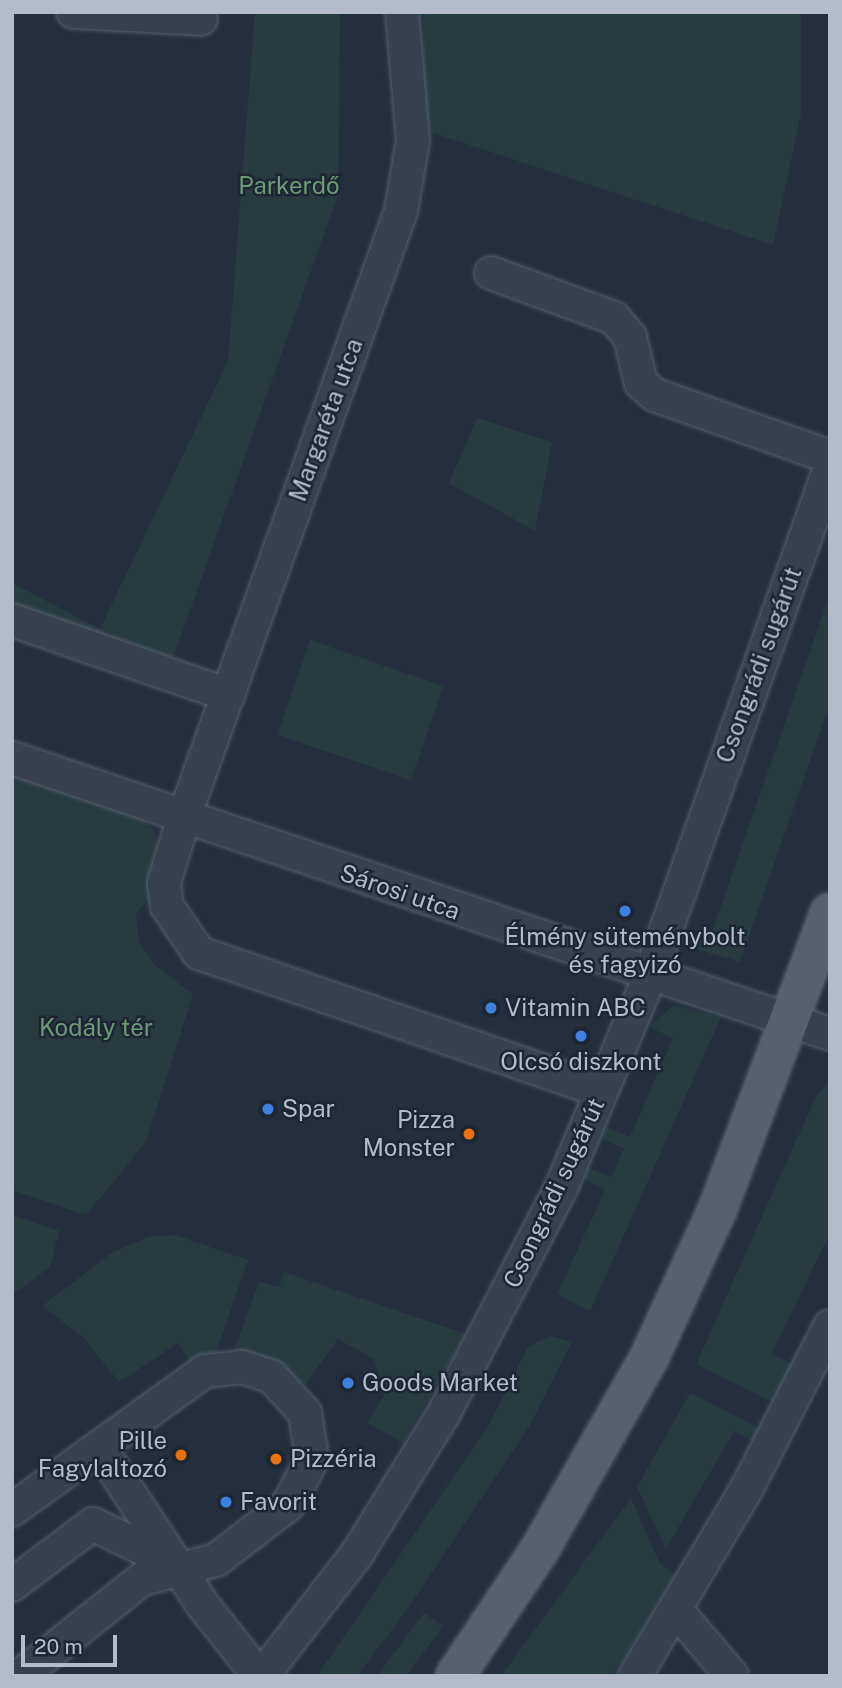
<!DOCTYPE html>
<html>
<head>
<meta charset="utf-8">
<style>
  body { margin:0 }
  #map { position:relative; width:842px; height:1688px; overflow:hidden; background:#242f3e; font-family:"Public Sans",sans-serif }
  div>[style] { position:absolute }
  .green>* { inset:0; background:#263c3f; transform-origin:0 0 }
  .roads { filter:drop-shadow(0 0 2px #565f6c) drop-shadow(0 0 2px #565f6c) }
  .minor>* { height:32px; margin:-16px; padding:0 16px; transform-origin:16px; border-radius:16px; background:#38414e }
  .major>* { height:38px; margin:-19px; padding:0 19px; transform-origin:19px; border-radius:19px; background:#56606e }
  .dots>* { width:19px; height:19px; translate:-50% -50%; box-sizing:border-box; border:4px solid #1d2633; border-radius:50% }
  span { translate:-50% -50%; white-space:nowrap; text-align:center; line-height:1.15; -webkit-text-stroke:5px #1d2633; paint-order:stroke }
  .park-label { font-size:24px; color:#6b9a76 }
  .street-label { font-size:24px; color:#b4bcc9 }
  .poi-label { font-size:24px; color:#b4bcc9 }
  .left { translate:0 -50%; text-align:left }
  .right { translate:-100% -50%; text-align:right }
  .frame { position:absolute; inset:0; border:14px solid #b4bcc9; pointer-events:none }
  .scale { position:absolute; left:21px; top:1635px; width:96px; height:32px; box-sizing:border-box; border:4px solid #b4bcc9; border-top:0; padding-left:9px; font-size:21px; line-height:24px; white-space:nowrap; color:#b4bcc9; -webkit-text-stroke:5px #1d2633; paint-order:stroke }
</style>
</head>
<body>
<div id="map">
  <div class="green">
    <i style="clip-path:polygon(255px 12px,340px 12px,338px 195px,173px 658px,12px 605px,12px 583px,100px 629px,228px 361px)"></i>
    <i style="clip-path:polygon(423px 12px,801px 12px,801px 114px,773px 245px,424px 130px)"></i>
    <i style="clip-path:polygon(477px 418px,552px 442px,535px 531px,449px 483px)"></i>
    <i style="clip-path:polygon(830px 594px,830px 703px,740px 962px,683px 945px,685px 932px,709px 940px)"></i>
    <i style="left:310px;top:640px;width:141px;height:100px;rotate:19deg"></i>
    <i style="clip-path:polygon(12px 771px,136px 814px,155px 831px,161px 865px,157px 888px,136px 914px,139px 942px,155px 965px,193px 994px,146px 1142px,86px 1215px,12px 1190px)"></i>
    <i style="clip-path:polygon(674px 1005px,721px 1017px,590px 1311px,557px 1294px,605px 1190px,584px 1179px,589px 1168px,611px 1177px,624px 1149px,602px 1139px,607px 1127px,630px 1137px,673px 1038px,649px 1027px)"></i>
    <i style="clip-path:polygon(830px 1082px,830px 1233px,772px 1354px,793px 1364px,775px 1403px,696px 1364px,817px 1094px)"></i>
    <i style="clip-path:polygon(12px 1215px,59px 1231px,50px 1267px,12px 1295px)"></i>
    <i style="clip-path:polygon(175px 1235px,248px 1260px,214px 1359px,192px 1365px,178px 1343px,119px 1382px,83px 1337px,42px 1306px,113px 1252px,148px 1237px)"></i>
    <i style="clip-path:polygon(284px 1272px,466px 1334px,403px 1443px,367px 1423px,384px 1396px,374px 1359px,338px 1339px,305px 1385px,285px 1369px,233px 1353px,259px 1282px,279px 1287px)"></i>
    <i style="clip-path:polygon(550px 1336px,572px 1342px,529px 1427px,409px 1607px,357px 1676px,317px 1676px,487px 1428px,528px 1347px)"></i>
    <i style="clip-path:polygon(690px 1393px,761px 1429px,754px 1442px,734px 1431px,666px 1549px,637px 1487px)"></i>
    <i style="clip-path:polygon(631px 1498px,659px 1562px,675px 1575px,624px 1658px,611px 1676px,501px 1676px)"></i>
    <i style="clip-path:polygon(424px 1613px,443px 1626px,406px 1676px,377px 1676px)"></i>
  </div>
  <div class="roads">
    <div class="minor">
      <i style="left:73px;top:12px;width:128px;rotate:3.1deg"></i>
      <i style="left:402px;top:12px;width:128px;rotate:85.1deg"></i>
      <i style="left:413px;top:140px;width:72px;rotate:99.6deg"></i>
      <i style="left:401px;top:211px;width:644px;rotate:109.7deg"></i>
      <i style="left:184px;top:817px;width:69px;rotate:106.9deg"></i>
      <i style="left:164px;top:883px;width:23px;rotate:83deg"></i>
      <i style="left:167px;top:906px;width:57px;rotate:55.8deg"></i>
      <i style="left:199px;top:953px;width:425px;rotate:18.9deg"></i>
      <i style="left:491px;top:273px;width:131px;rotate:20.1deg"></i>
      <i style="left:614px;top:318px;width:25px;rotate:50deg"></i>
      <i style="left:630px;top:337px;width:47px;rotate:76.6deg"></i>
      <i style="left:641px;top:383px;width:18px;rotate:41deg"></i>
      <i style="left:655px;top:395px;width:186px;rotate:19.5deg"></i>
      <i style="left:12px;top:620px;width:229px;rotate:19.1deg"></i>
      <i style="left:12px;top:758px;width:863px;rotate:18.64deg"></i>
      <i style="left:99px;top:1447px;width:188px;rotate:56.7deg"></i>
      <i style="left:202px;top:1604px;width:92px;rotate:51.6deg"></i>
      <i style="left:12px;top:1510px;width:238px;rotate:-35.8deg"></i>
      <i style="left:205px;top:1371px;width:37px;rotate:-6deg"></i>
      <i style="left:242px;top:1367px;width:32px;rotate:18deg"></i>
      <i style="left:272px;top:1377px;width:49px;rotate:47.5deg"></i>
      <i style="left:305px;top:1413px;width:47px;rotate:81.3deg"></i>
      <i style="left:312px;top:1459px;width:52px;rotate:117.6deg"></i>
      <i style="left:288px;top:1505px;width:91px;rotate:142.6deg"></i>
      <i style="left:216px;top:1560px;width:76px;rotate:165.6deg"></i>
      <i style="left:142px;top:1579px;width:156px;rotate:141.5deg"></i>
      <i style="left:12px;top:1585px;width:101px;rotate:-37deg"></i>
      <i style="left:93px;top:1524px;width:93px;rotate:26deg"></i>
      <i style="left:677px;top:1611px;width:85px;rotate:49.8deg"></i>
      <i style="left:262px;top:1676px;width:155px;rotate:-52.1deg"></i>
      <i style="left:357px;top:1554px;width:166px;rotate:-58.3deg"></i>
      <i style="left:444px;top:1413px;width:256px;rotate:-62.5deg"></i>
      <i style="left:562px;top:1186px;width:225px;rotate:-67.3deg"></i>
      <i style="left:649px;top:978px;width:541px;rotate:-70.46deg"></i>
      <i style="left:635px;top:1676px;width:217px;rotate:-59.2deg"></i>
      <i style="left:746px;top:1490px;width:184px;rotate:-62.9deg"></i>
    </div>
    <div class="major">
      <i style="left:455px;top:1676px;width:153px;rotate:-56.2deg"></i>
      <i style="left:540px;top:1549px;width:220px;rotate:-60.3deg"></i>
      <i style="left:649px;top:1358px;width:165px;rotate:-65.3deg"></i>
      <i style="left:718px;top:1208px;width:316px;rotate:-69.3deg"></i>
    </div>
  </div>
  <div class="dots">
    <i style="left:625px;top:911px;background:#3f7fe0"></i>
    <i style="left:491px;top:1008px;background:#3f7fe0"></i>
    <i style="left:581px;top:1036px;background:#3f7fe0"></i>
    <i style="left:268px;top:1109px;background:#3f7fe0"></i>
    <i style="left:469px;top:1134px;background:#e8710a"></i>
    <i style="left:348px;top:1383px;background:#3f7fe0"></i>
    <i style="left:181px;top:1455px;background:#e8710a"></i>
    <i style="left:276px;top:1459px;background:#e8710a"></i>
    <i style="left:226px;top:1502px;background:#3f7fe0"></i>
  </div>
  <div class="park-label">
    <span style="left:289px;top:186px">Parkerdő</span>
    <span style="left:96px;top:1028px">Kodály tér</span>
  </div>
  <div class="street-label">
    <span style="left:326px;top:420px;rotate:-70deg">Margaréta utca</span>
    <span style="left:759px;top:665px;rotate:-70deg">Csongrádi sugárút</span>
    <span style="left:400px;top:892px;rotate:19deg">Sárosi utca</span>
    <span style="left:554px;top:1193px;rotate:-65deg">Csongrádi sugárút</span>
  </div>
  <div class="poi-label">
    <span style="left:625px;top:951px">Élmény süteménybolt<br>és fagyizó</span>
    <span class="left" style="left:505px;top:1008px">Vitamin ABC</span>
    <span style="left:581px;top:1062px">Olcsó diszkont</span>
    <span class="left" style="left:282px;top:1109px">Spar</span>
    <span class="right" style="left:455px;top:1134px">Pizza<br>Monster</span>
    <span class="left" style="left:362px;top:1383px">Goods Market</span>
    <span class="right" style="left:167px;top:1455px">Pille<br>Fagylaltozó</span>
    <span class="left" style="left:290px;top:1459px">Pizzéria</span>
    <span class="left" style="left:240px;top:1502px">Favorit</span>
  </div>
  <div class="frame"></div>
  <div class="scale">20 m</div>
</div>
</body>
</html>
